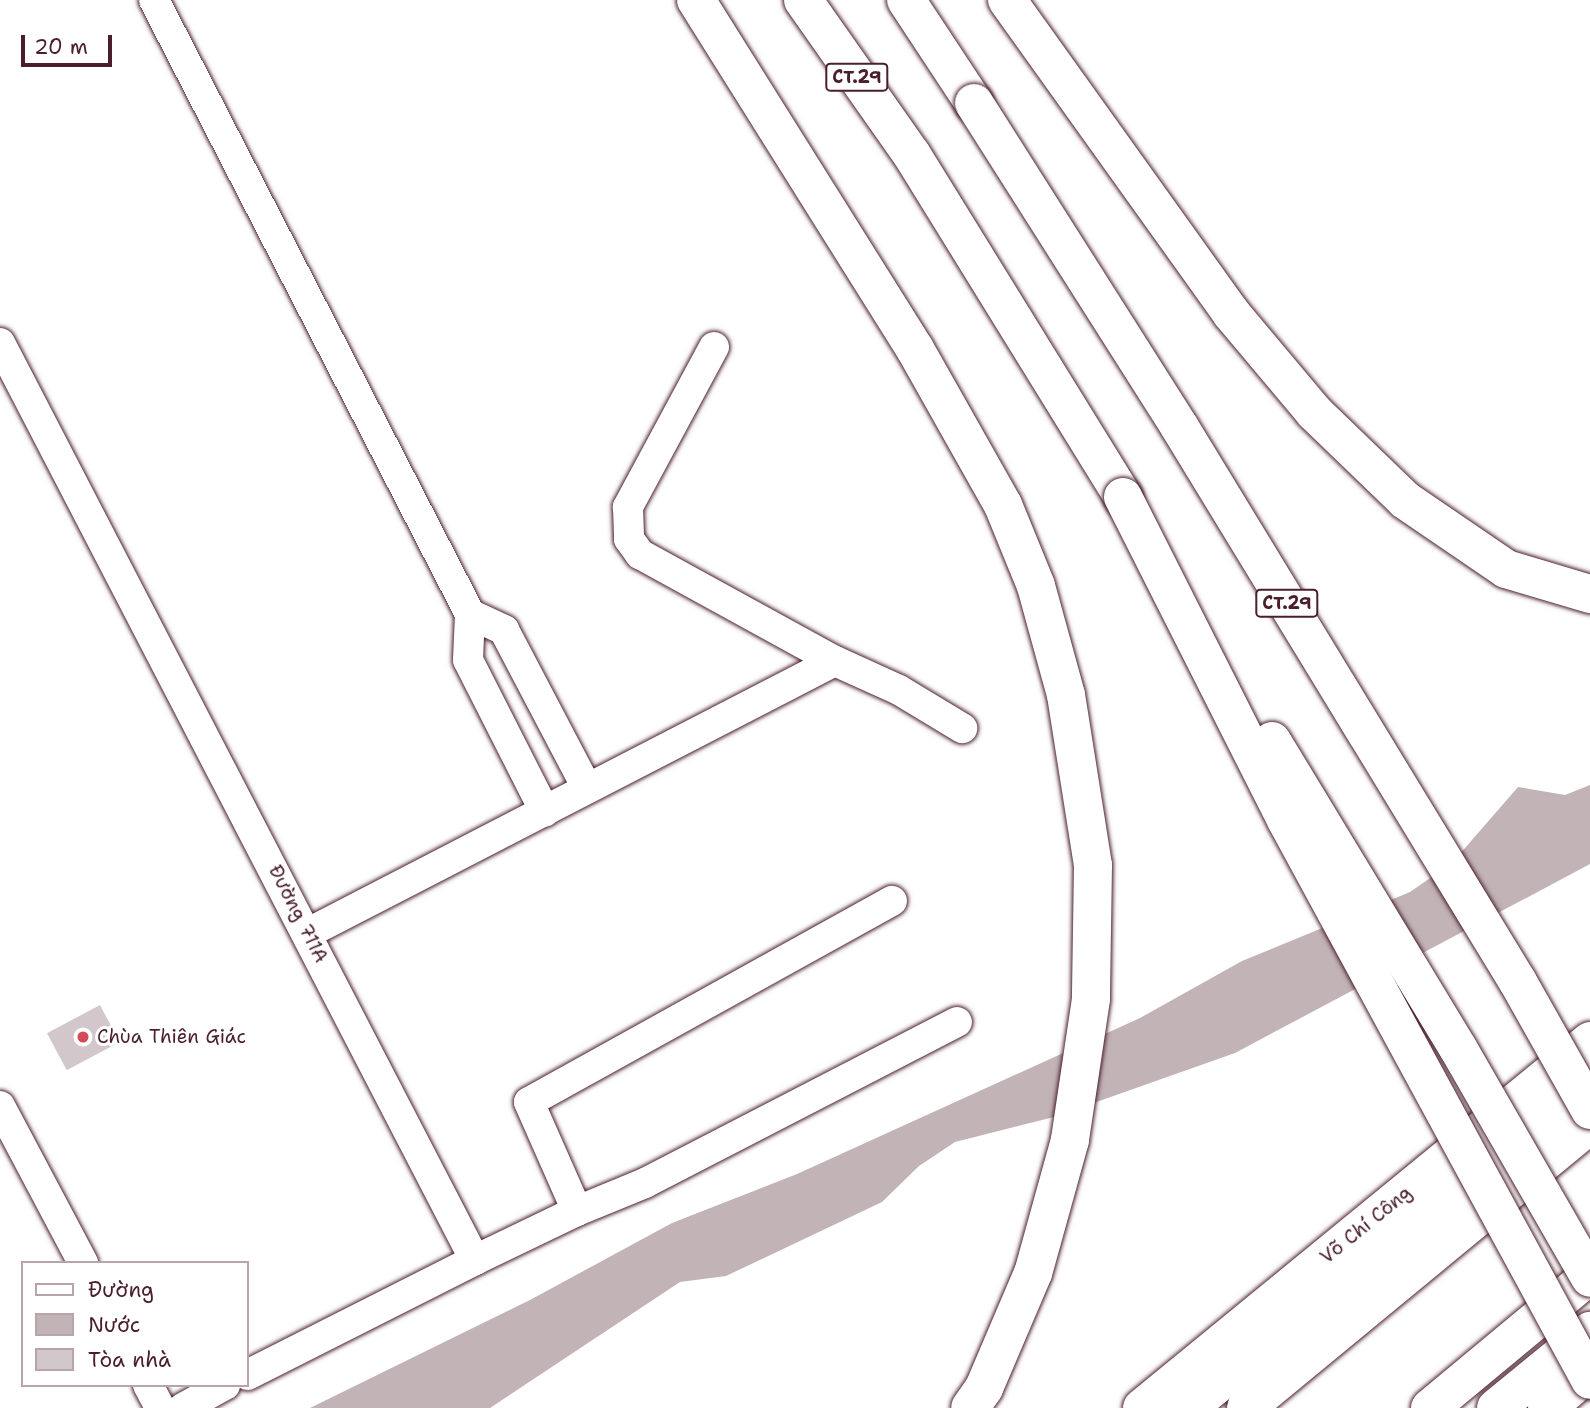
<!DOCTYPE html>
<html>
<head>
<meta charset="utf-8">
<style>
  body { margin:0 }
  #map { position:relative; width:1590px; height:1408px; overflow:hidden; background:#fff; font-family:"Shantell Sans",sans-serif }
  div>[style] { position:absolute }
  .water>* { inset:0; background:#c1b3b6 }
  .building>* { inset:0; background:#d2c7cb; transform-origin:0 0 }
  .roads { filter:drop-shadow(0 0 2px #4a1f2b) drop-shadow(0 0 2px #4a1f2b) }
  .minor>* { height:30px; margin:-15px; padding:0 15px; transform-origin:15px; border-radius:15px; background:#fff }
  .primary>* { height:38px; margin:-19px; padding:0 19px; transform-origin:19px; border-radius:19px; background:#fff }
  .trunk>* { height:38px; margin:-19px; padding:0 19px; transform-origin:19px; border-radius:19px; background:#fff }
  .motorway>* { height:38px; margin:-19px; padding:0 19px; transform-origin:19px; border-radius:19px; background:#fff }
  .bridges { filter:drop-shadow(0 0 2px #4a1f2b) drop-shadow(0 0 2px #4a1f2b) }
  .motorway-bridge>* { height:38px; margin:-19px; padding:0 19px; transform-origin:19px; border-radius:19px; background:#fff }
  .dots>* { width:19px; height:19px; translate:-50% -50%; box-sizing:border-box; border:4px solid #fff; border-radius:50% }
  span { translate:-50% -50%; white-space:nowrap; text-align:center; line-height:1.15; -webkit-text-stroke:6px #fff; paint-order:stroke }
  .shield-label span { padding:2px 5px; background:#fff; border:2px solid; border-radius:5px; -webkit-text-stroke-width:0 }
  .shield-label { font-size:18px; color:#4a1f2b; font-weight:700 }
  .street-label { font-size:19px; color:#4a1f2b }
  .poi-label { font-size:19px; color:#4a1f2b }
  .left { translate:0 -50%; text-align:left }
  .legend { position:absolute; left:21px; top:1261px; width:228px; height:126px; box-sizing:border-box; background:#fff; border:2px solid #b7a5aa; margin:0; padding:9px 12px; list-style:none; font-size:21px; color:#4a1f2b }
  .legend li { display:flex; align-items:center; gap:14px; height:35px }
  .legend b { width:35px; border:2px solid #b7a5aa }
  .scale { position:absolute; left:21px; top:35px; width:91px; height:32px; box-sizing:border-box; border:4px solid #4a1f2b; border-top:0; padding-left:9px; font-size:21px; line-height:24px; white-space:nowrap; color:#4a1f2b; -webkit-text-stroke:5px #fff; paint-order:stroke }
</style>
</head>
<body>
<div id="map">
  <div class="water">
    <i style="clip-path:polygon(1590px 785px,1590px 864px,1235px 1053px,1054px 1117px,955px 1142px,919px 1166px,882px 1202px,726px 1276px,680px 1282px,490px 1408px,310px 1408px,530px 1300px,672px 1223px,797px 1174px,1140px 1018px,1242px 961px,1410px 892px,1452px 863px,1518px 787px,1565px 795px)"></i>
  </div>
  <div class="building">
    <i style="left:100px;top:1005px;width:42px;height:60px;rotate:62deg"></i>
  </div>
  <div class="roads">
    <div class="minor">
      <i style="left:154px;top:0;width:691px;rotate:62.77deg"></i>
      <i style="left:470px;top:614px;width:38px;rotate:25deg"></i>
      <i style="left:504px;top:630px;width:178px;rotate:62.3deg"></i>
      <i style="left:0;top:343px;width:1033px;rotate:62.62deg"></i>
      <i style="left:475px;top:1260px;width:255px;rotate:153.2deg"></i>
      <i style="left:714px;top:347px;width:182px;rotate:118.3deg"></i>
      <i style="left:628px;top:507px;width:32px;rotate:88deg"></i>
      <i style="left:629px;top:539px;width:19px;rotate:54deg"></i>
      <i style="left:640px;top:554px;width:222px;rotate:28.8deg"></i>
      <i style="left:835px;top:661px;width:70px;rotate:24.4deg"></i>
      <i style="left:899px;top:690px;width:74px;rotate:31.1deg"></i>
      <i style="left:470px;top:614px;width:46px;rotate:92.5deg"></i>
      <i style="left:468px;top:660px;width:170px;rotate:63.1deg"></i>
      <i style="left:308px;top:933px;width:593px;rotate:-27.3deg"></i>
      <i style="left:0;top:1106px;width:178px;rotate:62.1deg"></i>
      <i style="left:577px;top:1211px;width:74px;rotate:-22.4deg"></i>
      <i style="left:645px;top:1183px;width:351px;rotate:-27.3deg"></i>
      <i style="left:475px;top:1260px;width:113px;rotate:-25.7deg"></i>
      <i style="left:577px;top:1211px;width:119px;rotate:-113.8deg"></i>
      <i style="left:529px;top:1102px;width:415px;rotate:-29deg"></i>
      <i style="left:148px;top:1385px;width:26px;rotate:62deg"></i>
      <i style="left:183px;top:1408px;width:48px;rotate:-28.7deg"></i>
    </div>
    <div class="primary">
      <i style="left:1142px;top:1408px;width:579px;rotate:-39.32deg"></i>
      <i style="left:1547px;top:1408px;width:57px;rotate:-40.7deg"></i>
    </div>
    <div class="trunk">
      <i style="left:1188px;top:1408px;width:518px;rotate:-39.13deg"></i>
      <i style="left:1246px;top:1408px;width:446px;rotate:-39.5deg"></i>
      <i style="left:1430px;top:1408px;width:208px;rotate:-39.7deg"></i>
      <i style="left:1496px;top:1408px;width:122px;rotate:-39.3deg"></i>
    </div>
    <div class="motorway">
      <i style="left:696px;top:0;width:412px;rotate:57.9deg"></i>
      <i style="left:915px;top:349px;width:179px;rotate:60.6deg"></i>
      <i style="left:1003px;top:505px;width:87px;rotate:67.8deg"></i>
      <i style="left:1036px;top:586px;width:113px;rotate:74.6deg"></i>
      <i style="left:1066px;top:695px;width:172px;rotate:81deg"></i>
      <i style="left:1093px;top:865px;width:134px;rotate:90.9deg"></i>
      <i style="left:1091px;top:999px;width:143px;rotate:98.5deg"></i>
      <i style="left:1070px;top:1140px;width:138px;rotate:105.5deg"></i>
      <i style="left:1033px;top:1273px;width:125px;rotate:113.1deg"></i>
      <i style="left:984px;top:1388px;width:24px;rotate:125deg"></i>
      <i style="left:803px;top:0;width:189px;rotate:54.9deg"></i>
      <i style="left:912px;top:155px;width:402px;rotate:58.3deg"></i>
      <i style="left:906px;top:0;width:123px;rotate:56.6deg"></i>
      <i style="left:1007px;top:0;width:385px;rotate:54.4deg"></i>
      <i style="left:1231px;top:313px;width:129px;rotate:50deg"></i>
      <i style="left:1314px;top:412px;width:127px;rotate:44deg"></i>
      <i style="left:1405px;top:500px;width:122px;rotate:34.3deg"></i>
      <i style="left:1506px;top:569px;width:88px;rotate:16.6deg"></i>
    </div>
  </div>
  <div class="bridges">
    <div class="motorway-bridge">
      <i style="left:974px;top:103px;width:383px;rotate:57.6deg"></i>
      <i style="left:1179px;top:426px;width:651px;rotate:58.63deg"></i>
      <i style="left:1518px;top:982px;width:147px;rotate:60.6deg"></i>
      <i style="left:1123px;top:497px;width:362px;rotate:63.2deg"></i>
      <i style="left:1286px;top:820px;width:637px;rotate:61.5deg"></i>
      <i style="left:1272px;top:741px;width:359px;rotate:58.8deg"></i>
      <i style="left:1458px;top:1048px;width:265px;rotate:60.1deg"></i>
    </div>
  </div>
  <div class="dots">
    <i style="left:83px;top:1037px;background:#d1495b"></i>
  </div>
  <div class="shield-label">
    <span style="left:857px;top:77px">CT.29</span>
    <span style="left:1287px;top:603px">CT.29</span>
  </div>
  <div class="street-label">
    <span style="left:298px;top:914px;rotate:63deg">Đường 711A</span>
    <span style="left:1366px;top:1225px;rotate:-39deg">Võ Chí Công</span>
  </div>
  <div class="poi-label">
    <span class="left" style="left:97px;top:1037px">Chùa Thiên Giác</span>
  </div>
  <ul class="legend">
  <li><b style="height:9px;background:#fff"></b>Đường</li>
  <li><b style="height:19px;background:#c1b3b6"></b>Nước</li>
  <li><b style="height:19px;background:#d2c7cb"></b>Tòa nhà</li>
  </ul>
  <div class="scale">20 m</div>
</div>
</body>
</html>
